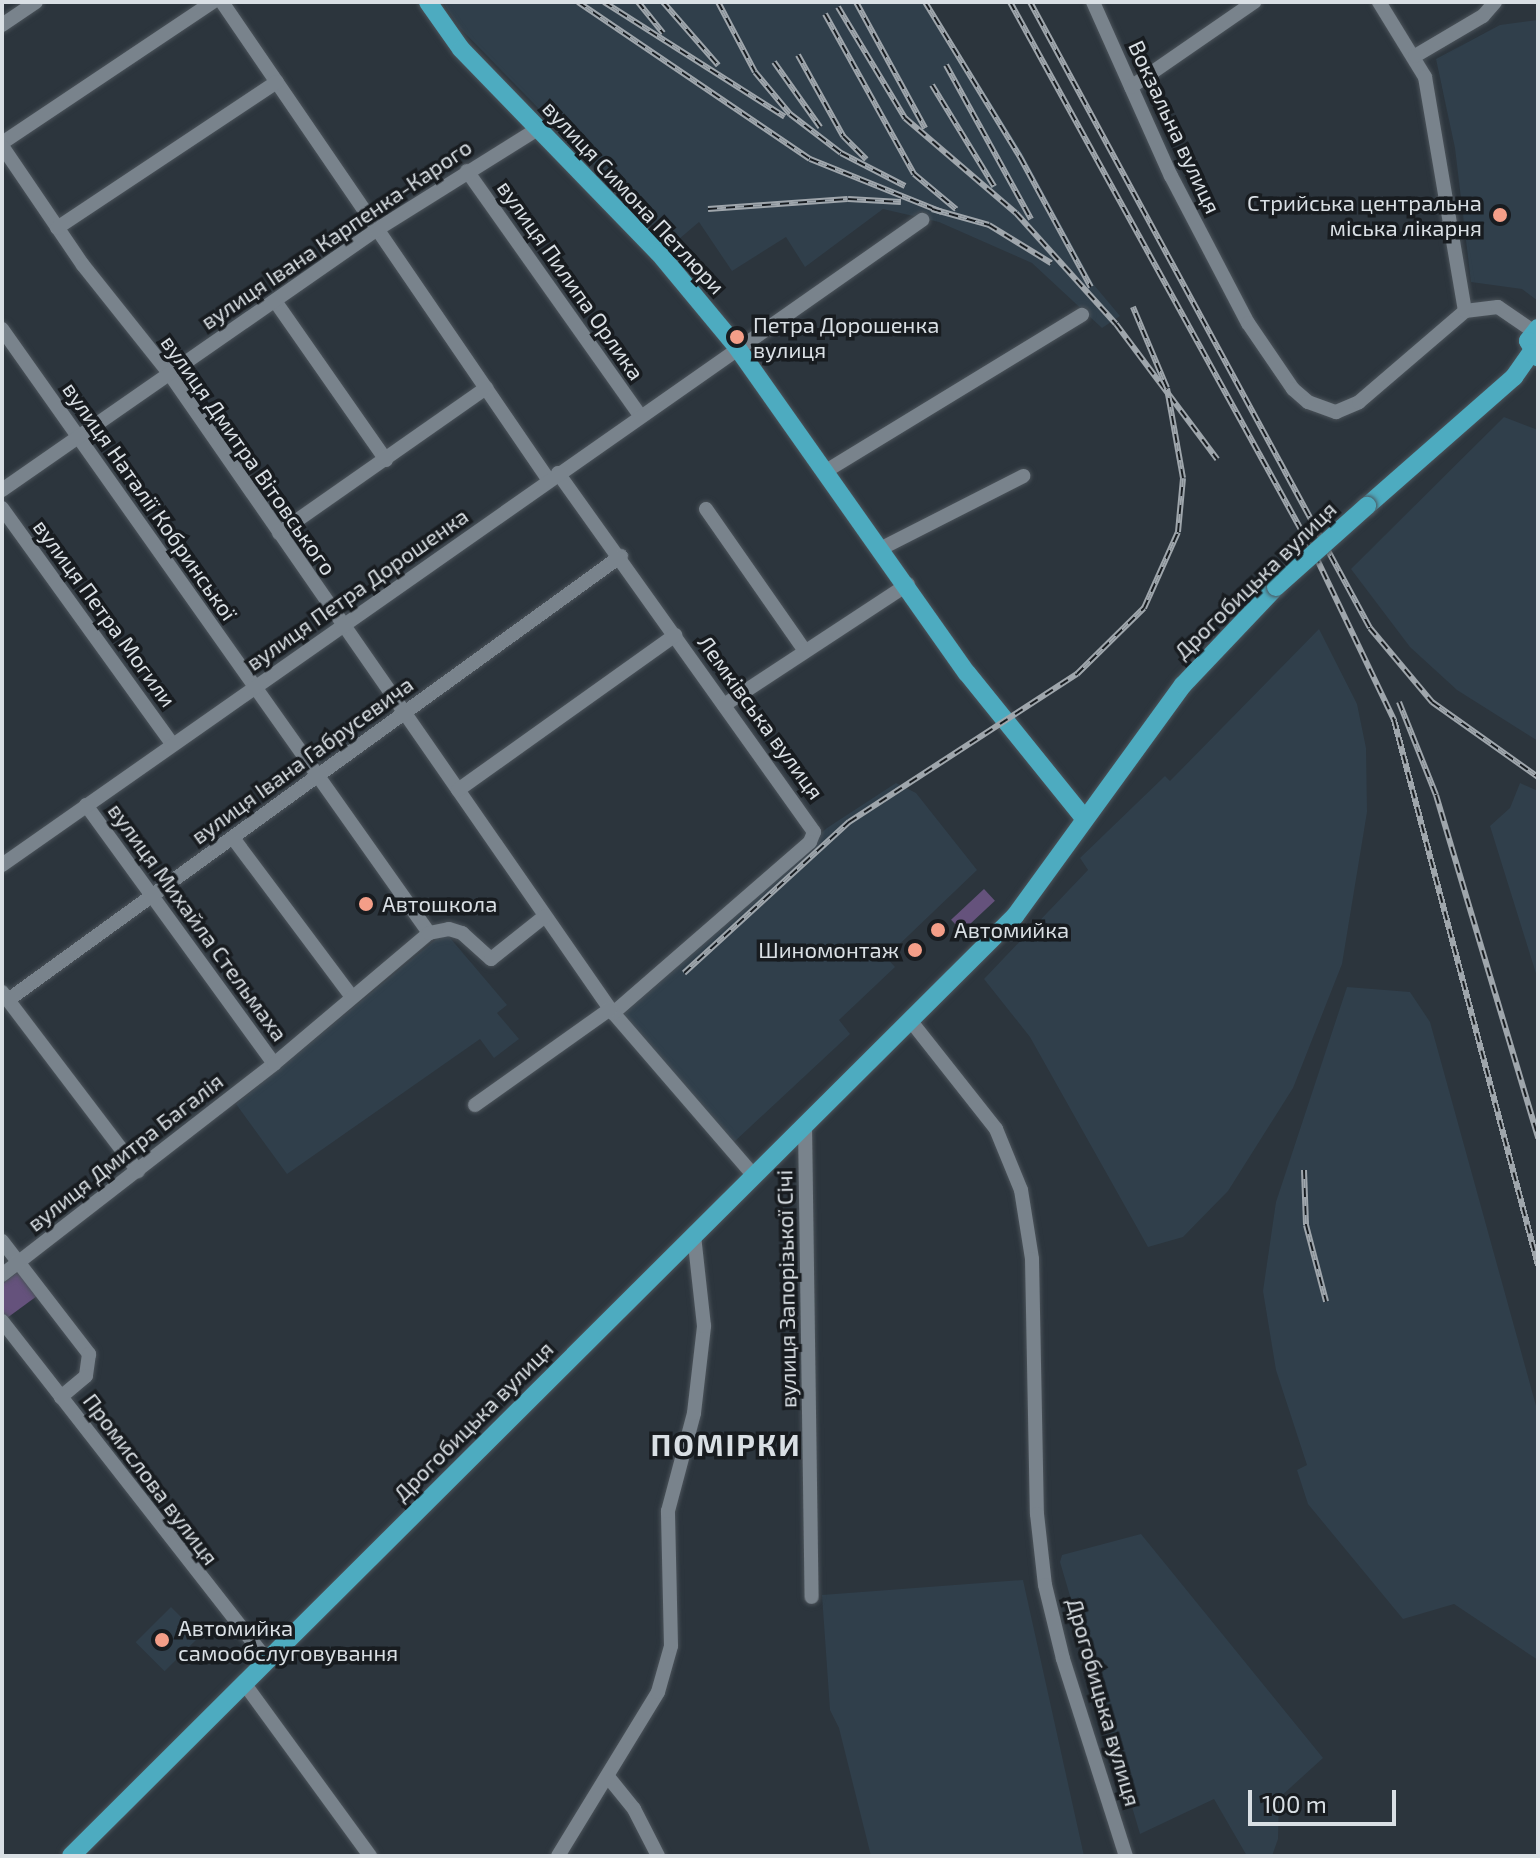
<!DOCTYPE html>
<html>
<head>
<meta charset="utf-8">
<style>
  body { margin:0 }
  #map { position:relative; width:1540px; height:1858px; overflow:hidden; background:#2c353d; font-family:"Exo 2",sans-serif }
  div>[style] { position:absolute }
  .built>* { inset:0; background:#303f4b; transform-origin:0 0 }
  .green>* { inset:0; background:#65527c; transform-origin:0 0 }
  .roads { filter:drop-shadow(0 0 2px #4b535a) drop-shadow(0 0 2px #4b535a) }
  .minor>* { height:14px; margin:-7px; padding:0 7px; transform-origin:7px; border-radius:7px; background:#79838c }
  .major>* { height:18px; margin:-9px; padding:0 9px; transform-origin:9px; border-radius:9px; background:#4dabc0 }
  .rail>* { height:6px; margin-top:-3px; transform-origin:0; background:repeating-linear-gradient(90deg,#181c20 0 9px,#9fa6ac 0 18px); box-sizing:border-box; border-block:2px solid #9fa6ac }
  .bridges { filter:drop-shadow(0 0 2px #4b535a) drop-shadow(0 0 2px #4b535a) }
  .major-bridge>* { height:18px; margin:-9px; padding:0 9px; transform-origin:9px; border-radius:9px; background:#4dabc0 }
  .dots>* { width:22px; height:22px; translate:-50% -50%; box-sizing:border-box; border:4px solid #181c20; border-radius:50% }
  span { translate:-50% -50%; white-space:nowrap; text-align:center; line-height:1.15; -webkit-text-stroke:7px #181c20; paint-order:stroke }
  .street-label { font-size:22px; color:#d9dfe4 }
  .poi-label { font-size:22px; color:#d9dfe4 }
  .right { translate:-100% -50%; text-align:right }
  .left { translate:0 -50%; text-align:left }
  .district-label { font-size:30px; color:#d9dfe4; font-weight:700; letter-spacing:2px }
  .frame { position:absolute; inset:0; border:4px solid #d9dfe4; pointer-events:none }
  .scale { position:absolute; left:1248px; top:1790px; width:148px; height:36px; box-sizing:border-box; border:4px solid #d9dfe4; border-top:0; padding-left:10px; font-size:24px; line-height:28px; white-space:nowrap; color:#d9dfe4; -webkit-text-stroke:6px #181c20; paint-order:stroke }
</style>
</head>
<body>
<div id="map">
  <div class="built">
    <i style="clip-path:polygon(443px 2px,928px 2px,1021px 151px,1094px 285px,1120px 316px,1102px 328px,1032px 263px,939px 222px,883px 209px,805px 267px,786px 237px,732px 271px,699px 222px,672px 245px,459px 27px)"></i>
    <i style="clip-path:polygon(1538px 20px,1538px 301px,1522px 289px,1471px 282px,1455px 148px,1436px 59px,1500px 25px)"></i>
    <i style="clip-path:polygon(1504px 417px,1538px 430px,1538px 741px,1457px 690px,1410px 647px,1351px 569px)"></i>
    <i style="clip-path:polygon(1319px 629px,1357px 704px,1366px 748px,1367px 812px,1342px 964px,1293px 1088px,1228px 1191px,1183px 1237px,1148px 1247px,1030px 1037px,984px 979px,1088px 870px,1080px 858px,1165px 776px,1170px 781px)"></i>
    <i style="clip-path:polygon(896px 783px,916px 793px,977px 870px,886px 957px,895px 967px,839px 1020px,850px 1034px,734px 1142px,625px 1019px,625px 1007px,827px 828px)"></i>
    <i style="clip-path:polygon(1520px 783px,1538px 791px,1538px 980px,1490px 826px,1510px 808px)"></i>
    <i style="clip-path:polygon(445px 932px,507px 1005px,497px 1013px,519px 1039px,494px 1058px,480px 1039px,287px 1174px,236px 1104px)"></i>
    <i style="clip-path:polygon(1347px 987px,1410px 992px,1430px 1022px,1538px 1413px,1538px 1660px,1454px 1604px,1403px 1619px,1308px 1504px,1297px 1470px,1307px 1465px,1276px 1370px,1263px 1291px,1276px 1202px)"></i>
    <i style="clip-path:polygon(1141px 1534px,1323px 1758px,1279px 1798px,1278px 1839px,1272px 1856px,1247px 1856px,1214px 1799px,1140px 1834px,1060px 1562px,1062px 1555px)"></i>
    <i style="clip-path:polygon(1023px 1580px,1084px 1856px,871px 1856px,839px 1728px,830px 1710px,822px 1595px)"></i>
    <i style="left:171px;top:1607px;width:41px;height:50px;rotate:45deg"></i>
  </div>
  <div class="green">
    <i style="left:984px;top:889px;width:16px;height:45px;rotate:47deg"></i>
    <i style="clip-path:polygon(18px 1272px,37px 1296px,7px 1318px,2px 1312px,2px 1284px)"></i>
  </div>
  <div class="roads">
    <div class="minor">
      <i style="left:222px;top:2px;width:578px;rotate:55.65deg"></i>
      <i style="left:1093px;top:2px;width:191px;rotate:65.9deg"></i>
      <i style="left:1171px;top:176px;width:166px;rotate:62.4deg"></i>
      <i style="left:1248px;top:323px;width:80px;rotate:55.7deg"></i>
      <i style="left:1293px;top:389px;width:20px;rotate:41deg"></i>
      <i style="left:1308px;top:402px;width:30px;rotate:20deg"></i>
      <i style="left:1336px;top:412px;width:25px;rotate:-23deg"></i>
      <i style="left:1359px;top:402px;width:140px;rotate:-40.6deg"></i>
      <i style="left:1465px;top:311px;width:33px;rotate:-7deg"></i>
      <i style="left:1498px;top:307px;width:42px;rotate:34.4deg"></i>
      <i style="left:1379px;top:2px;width:88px;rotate:58.5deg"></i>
      <i style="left:1425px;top:77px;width:237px;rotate:80.3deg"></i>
      <i style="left:2px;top:25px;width:41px;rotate:-34.1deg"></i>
      <i style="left:1415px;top:56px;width:79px;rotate:-30.5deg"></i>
      <i style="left:1483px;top:16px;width:18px;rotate:-49deg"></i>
      <i style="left:1131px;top:87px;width:150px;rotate:-34.6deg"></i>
      <i style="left:2px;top:143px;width:254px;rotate:-33.8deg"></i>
      <i style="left:2px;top:146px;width:144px;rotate:55.8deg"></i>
      <i style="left:83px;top:265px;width:138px;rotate:51.5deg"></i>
      <i style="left:169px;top:373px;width:774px;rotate:55.26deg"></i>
      <i style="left:610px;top:1009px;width:221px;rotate:49.2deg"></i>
      <i style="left:467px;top:171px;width:298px;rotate:54.7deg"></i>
      <i style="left:57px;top:228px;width:264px;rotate:-33.6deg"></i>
      <i style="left:275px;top:301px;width:194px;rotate:55.1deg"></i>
      <i style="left:2px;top:329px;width:740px;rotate:54.74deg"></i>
      <i style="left:826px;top:471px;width:300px;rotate:-31.4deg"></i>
      <i style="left:558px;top:473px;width:441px;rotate:54.5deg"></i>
      <i style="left:814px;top:832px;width:11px;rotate:112deg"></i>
      <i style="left:810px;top:842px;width:261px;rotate:139deg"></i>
      <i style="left:2px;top:490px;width:455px;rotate:-34.8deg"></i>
      <i style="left:376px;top:230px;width:192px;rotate:-32deg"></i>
      <i style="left:2px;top:508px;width:291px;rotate:54.2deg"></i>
      <i style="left:706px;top:509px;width:173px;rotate:55.1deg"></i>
      <i style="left:279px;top:533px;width:253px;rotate:-35deg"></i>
      <i style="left:880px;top:549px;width:161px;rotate:-27deg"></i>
      <i style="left:724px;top:705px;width:220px;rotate:-33.3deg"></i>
      <i style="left:458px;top:790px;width:267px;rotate:-35.5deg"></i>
      <i style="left:86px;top:805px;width:320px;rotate:54deg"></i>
      <i style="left:233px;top:838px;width:197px;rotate:53.2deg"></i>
      <i style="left:2px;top:865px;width:1124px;rotate:-35.03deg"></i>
      <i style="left:2px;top:992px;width:225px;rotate:52.8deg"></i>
      <i style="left:8px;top:1000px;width:757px;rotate:-35.92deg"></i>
      <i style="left:910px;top:1020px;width:139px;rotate:51.7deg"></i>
      <i style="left:996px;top:1129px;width:66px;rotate:67.7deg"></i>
      <i style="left:1021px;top:1190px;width:70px;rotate:80.9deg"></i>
      <i style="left:1032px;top:1259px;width:255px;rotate:88.9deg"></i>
      <i style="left:1037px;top:1514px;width:71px;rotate:83.6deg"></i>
      <i style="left:1045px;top:1585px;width:76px;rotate:76.3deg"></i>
      <i style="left:1063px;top:1659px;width:207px;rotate:72.3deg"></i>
      <i style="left:475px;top:1105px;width:166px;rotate:-35.4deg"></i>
      <i style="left:805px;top:1125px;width:472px;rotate:89.2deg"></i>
      <i style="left:2px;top:1241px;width:143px;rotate:52.4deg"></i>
      <i style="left:89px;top:1354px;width:22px;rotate:98deg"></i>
      <i style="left:86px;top:1376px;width:33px;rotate:140deg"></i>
      <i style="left:2px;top:1275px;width:344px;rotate:-37.8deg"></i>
      <i style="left:274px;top:1064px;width:203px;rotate:-40.2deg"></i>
      <i style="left:429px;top:933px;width:20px;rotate:-11deg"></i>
      <i style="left:449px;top:929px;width:14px;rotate:17deg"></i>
      <i style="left:462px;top:933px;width:39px;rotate:42deg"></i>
      <i style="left:491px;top:959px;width:69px;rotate:-38.5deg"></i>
      <i style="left:2px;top:1321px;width:430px;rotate:52deg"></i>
      <i style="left:244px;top:1683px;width:214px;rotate:53.9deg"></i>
      <i style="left:609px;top:1778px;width:40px;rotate:51deg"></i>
      <i style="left:634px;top:1809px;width:53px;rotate:62.9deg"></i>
      <i style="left:558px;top:1856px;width:192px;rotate:-58.6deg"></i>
      <i style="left:658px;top:1692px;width:48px;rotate:-74.2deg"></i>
      <i style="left:671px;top:1646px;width:135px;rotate:-91.3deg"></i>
      <i style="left:668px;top:1511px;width:101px;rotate:-75.1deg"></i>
      <i style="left:694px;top:1413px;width:88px;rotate:-83.4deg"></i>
      <i style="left:704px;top:1326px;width:92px;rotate:-96.3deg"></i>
    </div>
    <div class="major">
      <i style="left:428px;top:2px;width:57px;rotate:54.9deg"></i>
      <i style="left:461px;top:49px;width:283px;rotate:45.9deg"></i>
      <i style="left:658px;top:252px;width:122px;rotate:50.3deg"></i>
      <i style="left:736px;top:346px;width:400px;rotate:54.8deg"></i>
      <i style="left:967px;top:673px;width:186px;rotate:51.1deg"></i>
      <i style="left:1538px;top:328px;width:16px;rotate:128deg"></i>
      <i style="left:1528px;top:341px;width:19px;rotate:58deg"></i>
      <i style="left:1367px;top:506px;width:196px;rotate:-41.3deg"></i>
      <i style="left:1514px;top:377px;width:29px;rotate:-55deg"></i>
      <i style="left:1531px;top:353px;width:8px;rotate:30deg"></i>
      <i style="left:71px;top:1856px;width:1332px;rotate:-44.88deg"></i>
      <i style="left:1015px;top:916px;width:286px;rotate:-54deg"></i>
      <i style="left:1183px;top:685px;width:135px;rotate:-46.5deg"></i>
    </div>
  </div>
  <div class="rail">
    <i style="left:578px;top:2px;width:280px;rotate:34.1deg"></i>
    <i style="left:810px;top:159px;width:142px;rotate:21.9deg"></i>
    <i style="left:604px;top:2px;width:214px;rotate:32.4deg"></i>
    <i style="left:638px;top:2px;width:40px;rotate:51deg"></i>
    <i style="left:663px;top:2px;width:84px;rotate:48.9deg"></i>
    <i style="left:718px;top:2px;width:79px;rotate:62.1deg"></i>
    <i style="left:755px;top:72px;width:55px;rotate:50.2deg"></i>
    <i style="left:790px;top:114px;width:64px;rotate:37.4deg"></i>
    <i style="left:841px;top:153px;width:72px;rotate:27.3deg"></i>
    <i style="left:856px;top:2px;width:144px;rotate:61.3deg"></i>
    <i style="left:925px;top:2px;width:182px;rotate:58.5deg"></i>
    <i style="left:1020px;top:157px;width:148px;rotate:61.4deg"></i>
    <i style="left:1010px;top:2px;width:632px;rotate:61.12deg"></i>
    <i style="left:1315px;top:555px;width:183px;rotate:64.4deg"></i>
    <i style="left:1394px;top:720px;width:564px;rotate:75.2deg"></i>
    <i style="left:1030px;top:2px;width:712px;rotate:61.49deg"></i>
    <i style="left:1370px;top:628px;width:97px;rotate:50deg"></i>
    <i style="left:1432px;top:702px;width:130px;rotate:35.3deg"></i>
    <i style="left:838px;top:7px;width:130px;rotate:58.9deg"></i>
    <i style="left:905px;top:118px;width:146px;rotate:40.6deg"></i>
    <i style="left:1016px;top:213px;width:149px;rotate:48deg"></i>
    <i style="left:1116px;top:324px;width:169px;rotate:53.2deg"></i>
    <i style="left:825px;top:14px;width:183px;rotate:60.9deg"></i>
    <i style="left:914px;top:174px;width:55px;rotate:39.8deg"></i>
    <i style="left:798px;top:55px;width:93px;rotate:60.9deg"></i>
    <i style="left:843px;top:136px;width:33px;rotate:45deg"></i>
    <i style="left:774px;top:62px;width:80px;rotate:54.7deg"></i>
    <i style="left:946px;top:65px;width:176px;rotate:61.1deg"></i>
    <i style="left:932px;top:85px;width:119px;rotate:58.5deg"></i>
    <i style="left:708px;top:209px;width:140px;rotate:-4.1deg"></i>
    <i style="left:848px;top:199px;width:53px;rotate:3.2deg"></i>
    <i style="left:932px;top:209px;width:59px;rotate:15.7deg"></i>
    <i style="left:989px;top:225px;width:73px;rotate:31.5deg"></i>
    <i style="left:1399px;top:702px;width:100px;rotate:68.3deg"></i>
    <i style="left:1436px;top:795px;width:358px;rotate:73.4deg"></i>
    <i style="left:684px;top:973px;width:224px;rotate:-42.5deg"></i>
    <i style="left:849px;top:822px;width:272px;rotate:-33deg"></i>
    <i style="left:1077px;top:674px;width:94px;rotate:-44.6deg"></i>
    <i style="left:1144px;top:608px;width:83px;rotate:-65.9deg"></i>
    <i style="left:1178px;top:532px;width:54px;rotate:-84.7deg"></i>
    <i style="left:1183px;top:478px;width:91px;rotate:-100.1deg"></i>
    <i style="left:1167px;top:388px;width:88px;rotate:-112.8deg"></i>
    <i style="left:1304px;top:1170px;width:55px;rotate:87.9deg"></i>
    <i style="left:1306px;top:1225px;width:79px;rotate:75.3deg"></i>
  </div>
  <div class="bridges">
    <div class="major-bridge">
      <i style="left:1276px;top:587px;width:122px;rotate:-41.7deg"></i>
    </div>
  </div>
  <div class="dots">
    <i style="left:1500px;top:215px;background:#f49e88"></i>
    <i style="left:737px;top:337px;background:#f49e88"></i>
    <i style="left:366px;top:904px;background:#f49e88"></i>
    <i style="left:938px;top:930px;background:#f49e88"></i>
    <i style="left:915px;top:950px;background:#f49e88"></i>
    <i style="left:162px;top:1640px;background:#f49e88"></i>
  </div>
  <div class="street-label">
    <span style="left:1175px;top:127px;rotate:65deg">Вокзальна вулиця</span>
    <span style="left:634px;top:197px;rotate:47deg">вулиця Симона Петлюри</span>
    <span style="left:336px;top:234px;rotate:-34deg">вулиця Івана Карпенка-Карого</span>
    <span style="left:571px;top:280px;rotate:55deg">вулиця Пилипа Орлика</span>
    <span style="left:249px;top:455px;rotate:55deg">вулиця Дмитра Вітовського</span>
    <span style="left:150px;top:501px;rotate:55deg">вулиця Наталії Кобринської</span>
    <span style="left:1255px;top:580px;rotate:-44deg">Дрогобицька вулиця</span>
    <span style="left:357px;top:589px;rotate:-35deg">вулиця Петра Дорошенка</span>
    <span style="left:105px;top:613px;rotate:54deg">вулиця Петра Могили</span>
    <span style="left:761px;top:717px;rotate:54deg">Лемківська вулиця</span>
    <span style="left:302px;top:760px;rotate:-36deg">вулиця Івана Габрусевича</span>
    <span style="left:198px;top:922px;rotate:54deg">вулиця Михайла Стельмаха</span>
    <span style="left:125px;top:1152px;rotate:-38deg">вулиця Дмитра Багалія</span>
    <span style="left:786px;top:1289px;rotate:-91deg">вулиця Запорізької Січі</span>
    <span style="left:473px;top:1421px;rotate:-45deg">Дрогобицька вулиця</span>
    <span style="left:151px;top:1479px;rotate:53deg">Промислова вулиця</span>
    <span style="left:1104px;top:1702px;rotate:74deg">Дрогобицька вулиця</span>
  </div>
  <div class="poi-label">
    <span class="right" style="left:1482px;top:215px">Стрийська центральна<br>міська лікарня</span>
    <span class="left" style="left:753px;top:337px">Петра Дорошенка<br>вулиця</span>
    <span class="left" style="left:382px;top:904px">Автошкола</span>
    <span class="left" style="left:954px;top:930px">Автомийка</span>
    <span class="right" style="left:899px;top:950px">Шиномонтаж</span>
    <span class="left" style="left:178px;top:1640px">Автомийка<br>самообслуговування</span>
  </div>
  <div class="district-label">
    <span style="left:726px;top:1444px">ПОМІРКИ</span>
  </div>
  <div class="frame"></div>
  <div class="scale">100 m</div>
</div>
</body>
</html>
